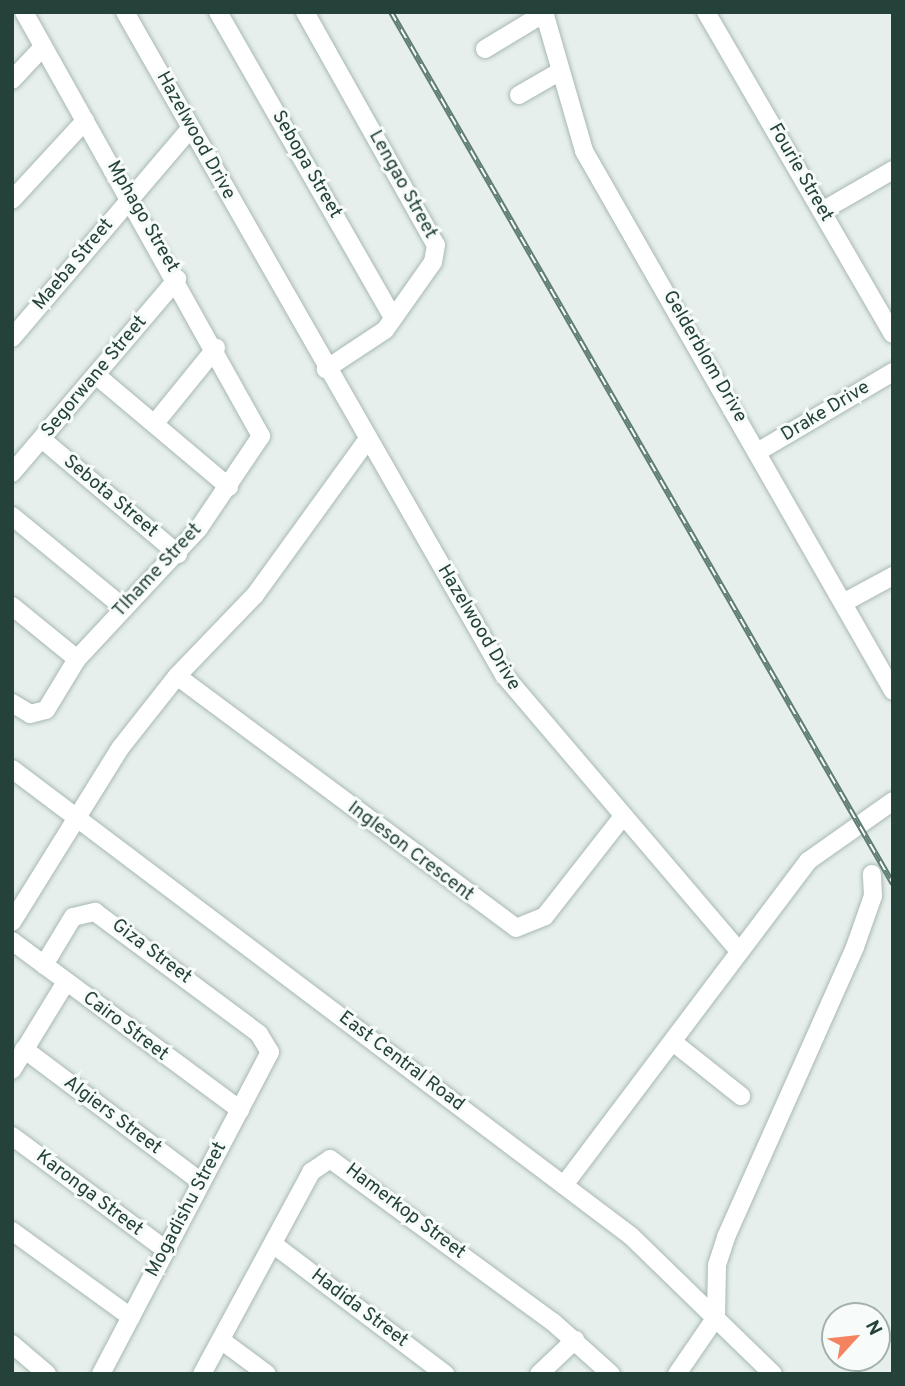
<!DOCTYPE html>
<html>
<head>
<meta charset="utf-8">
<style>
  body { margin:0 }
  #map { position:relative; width:905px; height:1386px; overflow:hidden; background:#e6efeb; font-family:Overpass,sans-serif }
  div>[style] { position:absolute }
  .roads { filter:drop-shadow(0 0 2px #a8b8b2) drop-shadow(0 0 2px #a8b8b2) }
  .minor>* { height:18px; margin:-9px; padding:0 9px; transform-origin:9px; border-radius:9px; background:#fff }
  .rail>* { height:6px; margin-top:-3px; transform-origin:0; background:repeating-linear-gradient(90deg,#f7fbf9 0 10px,#5f7d75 0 20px); box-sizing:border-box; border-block:2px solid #5f7d75 }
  span { translate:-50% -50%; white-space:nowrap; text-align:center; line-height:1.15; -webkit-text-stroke:6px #f7fbf9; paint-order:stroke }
  .street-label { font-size:19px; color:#24423a }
  .frame { position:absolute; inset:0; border:14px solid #24423a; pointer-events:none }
  .north { position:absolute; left:821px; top:1302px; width:70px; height:70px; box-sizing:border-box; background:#f7fbf9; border:2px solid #a3b1ad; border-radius:50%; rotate:63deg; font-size:19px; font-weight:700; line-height:28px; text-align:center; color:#24423a }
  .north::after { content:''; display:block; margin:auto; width:24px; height:32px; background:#f4845f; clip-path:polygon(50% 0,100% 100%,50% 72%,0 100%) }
</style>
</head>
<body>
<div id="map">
  <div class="roads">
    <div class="minor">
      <i style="left:125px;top:12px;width:764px;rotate:60.25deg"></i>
      <i style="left:504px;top:675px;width:362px;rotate:49.6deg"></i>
      <i style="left:218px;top:12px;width:352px;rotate:60.2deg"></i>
      <i style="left:305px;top:12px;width:267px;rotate:60.7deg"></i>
      <i style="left:436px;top:245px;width:17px;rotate:100deg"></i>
      <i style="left:433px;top:262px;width:83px;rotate:125.2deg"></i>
      <i style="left:385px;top:330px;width:71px;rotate:146.5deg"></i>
      <i style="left:544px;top:12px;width:145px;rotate:73.9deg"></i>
      <i style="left:584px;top:151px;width:622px;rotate:60.22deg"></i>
      <i style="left:706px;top:12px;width:372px;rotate:59.9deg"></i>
      <i style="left:485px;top:49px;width:71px;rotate:-31.2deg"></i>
      <i style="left:12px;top:80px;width:45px;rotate:-46.8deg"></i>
      <i style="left:519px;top:95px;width:46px;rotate:-29.9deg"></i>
      <i style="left:12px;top:200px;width:108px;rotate:-47.3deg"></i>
      <i style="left:822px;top:211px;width:82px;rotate:-30deg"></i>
      <i style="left:12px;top:338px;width:275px;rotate:-49.6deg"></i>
      <i style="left:96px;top:375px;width:174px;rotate:40.1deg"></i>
      <i style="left:155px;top:423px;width:97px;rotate:-50.9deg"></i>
      <i style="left:43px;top:440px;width:177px;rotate:40.2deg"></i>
      <i style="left:759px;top:451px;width:156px;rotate:-30.5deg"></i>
      <i style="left:12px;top:473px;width:255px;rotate:-49.6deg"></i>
      <i style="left:12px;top:516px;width:145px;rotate:39.4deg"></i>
      <i style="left:843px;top:603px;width:57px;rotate:-28.4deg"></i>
      <i style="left:12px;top:606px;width:84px;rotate:39.2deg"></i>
      <i style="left:177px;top:676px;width:422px;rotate:36.6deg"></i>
      <i style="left:516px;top:928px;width:31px;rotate:-22deg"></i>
      <i style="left:545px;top:916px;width:127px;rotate:-52deg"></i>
      <i style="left:12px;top:703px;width:21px;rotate:31deg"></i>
      <i style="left:30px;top:714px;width:16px;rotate:-14deg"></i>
      <i style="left:46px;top:710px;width:60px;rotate:-58.7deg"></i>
      <i style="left:77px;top:659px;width:179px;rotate:-47deg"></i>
      <i style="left:199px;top:528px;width:111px;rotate:-56deg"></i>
      <i style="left:261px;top:436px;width:486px;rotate:-119.2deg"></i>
      <i style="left:12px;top:769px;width:775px;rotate:37.03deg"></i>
      <i style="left:631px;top:1236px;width:198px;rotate:44.2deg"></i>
      <i style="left:12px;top:922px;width:206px;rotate:-58.1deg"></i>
      <i style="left:121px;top:747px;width:90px;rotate:-51.7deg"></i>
      <i style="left:177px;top:676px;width:112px;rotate:-46.1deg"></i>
      <i style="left:255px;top:595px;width:193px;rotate:-54.1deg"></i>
      <i style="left:12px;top:941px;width:284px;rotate:36.5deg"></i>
      <i style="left:44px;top:965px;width:56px;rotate:-58.9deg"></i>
      <i style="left:73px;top:917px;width:23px;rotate:-13deg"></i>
      <i style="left:95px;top:912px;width:204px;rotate:36.6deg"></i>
      <i style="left:259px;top:1034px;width:21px;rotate:59deg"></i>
      <i style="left:270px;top:1052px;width:364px;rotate:117.7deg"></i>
      <i style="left:673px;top:1042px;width:87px;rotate:38.5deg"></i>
      <i style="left:24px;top:1049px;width:221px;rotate:36.9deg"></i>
      <i style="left:12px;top:1070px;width:103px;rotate:-58.5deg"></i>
      <i style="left:12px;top:1136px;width:192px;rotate:36.5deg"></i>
      <i style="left:564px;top:1185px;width:406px;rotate:-53deg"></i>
      <i style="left:808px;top:861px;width:104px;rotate:-35.2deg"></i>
      <i style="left:12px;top:1231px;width:147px;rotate:35.9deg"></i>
      <i style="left:273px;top:1244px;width:216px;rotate:37.1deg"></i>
      <i style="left:221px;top:1340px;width:57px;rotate:36.5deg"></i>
      <i style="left:12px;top:1344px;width:46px;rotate:40.6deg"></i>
      <i style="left:202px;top:1374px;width:230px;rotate:-61.6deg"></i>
      <i style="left:311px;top:1172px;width:23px;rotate:-34deg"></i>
      <i style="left:330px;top:1159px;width:276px;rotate:36.2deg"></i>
      <i style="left:553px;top:1322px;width:78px;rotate:41.9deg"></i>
      <i style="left:539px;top:1374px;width:50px;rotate:-43.4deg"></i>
      <i style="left:677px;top:1374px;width:69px;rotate:-55.6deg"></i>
      <i style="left:716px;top:1317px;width:52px;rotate:-88.9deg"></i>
      <i style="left:717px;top:1265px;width:29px;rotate:-72deg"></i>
      <i style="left:726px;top:1237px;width:317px;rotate:-66deg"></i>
      <i style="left:855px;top:947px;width:54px;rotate:-70.6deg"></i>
      <i style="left:873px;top:896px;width:22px;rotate:-93deg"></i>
    </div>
  </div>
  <div class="rail">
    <i style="left:391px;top:12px;width:1006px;rotate:60.07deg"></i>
  </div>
  <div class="street-label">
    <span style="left:195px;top:136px;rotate:61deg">Hazelwood Drive</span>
    <span style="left:306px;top:165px;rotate:60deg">Sebopa Street</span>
    <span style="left:800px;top:173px;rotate:60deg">Fourie Street</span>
    <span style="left:402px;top:185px;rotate:61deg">Lengao Street</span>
    <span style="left:142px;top:217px;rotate:60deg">Mphago Street</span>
    <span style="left:74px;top:265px;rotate:-50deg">Maeba Street</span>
    <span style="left:704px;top:357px;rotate:60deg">Gelderblom Drive</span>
    <span style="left:95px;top:377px;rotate:-50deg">Segorwane Street</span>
    <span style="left:826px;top:412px;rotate:-31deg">Drake Drive</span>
    <span style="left:110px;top:497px;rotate:40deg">Sebota Street</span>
    <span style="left:158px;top:571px;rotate:-47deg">Tlhame Street</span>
    <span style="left:478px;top:628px;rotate:59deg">Hazelwood Drive</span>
    <span style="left:410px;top:852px;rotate:37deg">Ingleson Crescent</span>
    <span style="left:151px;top:952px;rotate:37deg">Giza Street</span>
    <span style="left:125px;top:1027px;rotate:37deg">Cairo Street</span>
    <span style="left:401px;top:1062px;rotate:37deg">East Central Road</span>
    <span style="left:112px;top:1116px;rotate:37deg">Algiers Street</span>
    <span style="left:89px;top:1194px;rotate:37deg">Karonga Street</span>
    <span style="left:187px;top:1210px;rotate:-62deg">Mogadishu Street</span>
    <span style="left:405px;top:1212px;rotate:37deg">Hamerkop Street</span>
    <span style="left:359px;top:1309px;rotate:37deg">Hadida Street</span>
  </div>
  <div class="frame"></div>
  <div class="north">N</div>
</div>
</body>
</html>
